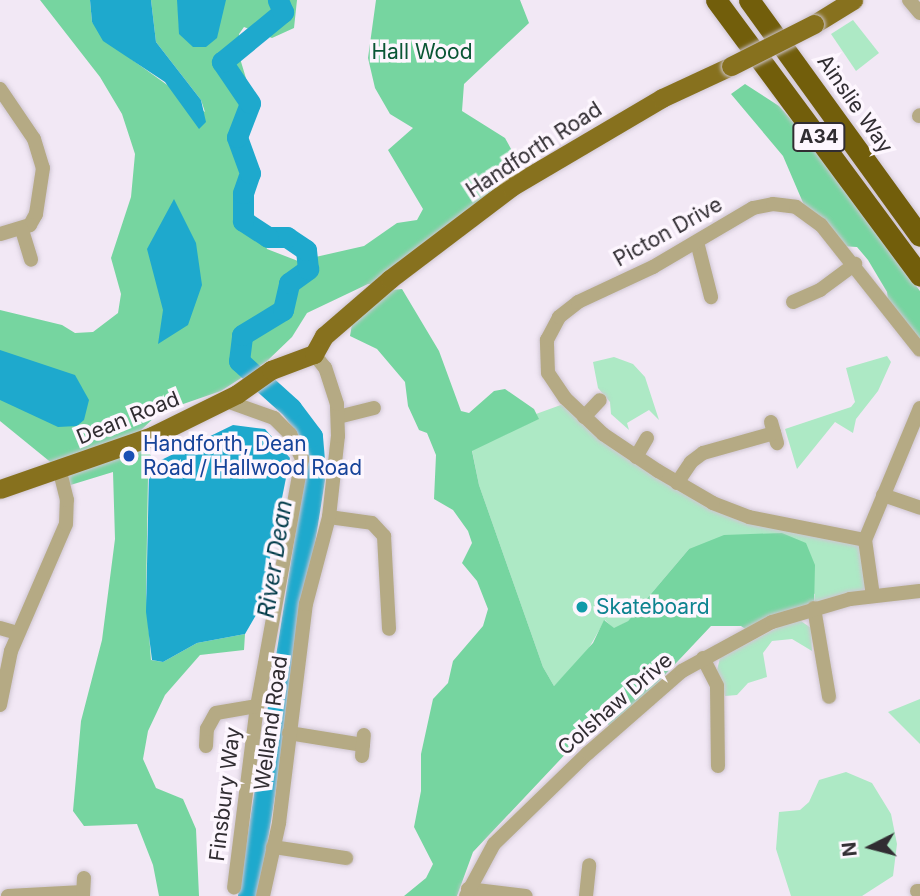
<!DOCTYPE html>
<html>
<head>
<meta charset="utf-8">
<style>
  body { margin:0 }
  #map { position:relative; width:920px; height:896px; overflow:hidden; background:#f2e8f5; font-family:Inter,sans-serif }
  div>[style] { position:absolute }
  .green>* { inset:0; background:#ade9c5 }
  .forest>* { inset:0; background:#76d5a0 }
  .water>* { inset:0; background:#1ea9cd }
  .river>* { height:21px; margin:-10.5px; padding:0 10.5px; transform-origin:10.5px; border-radius:10.5px; background:#1ea9cd }
  .roads { filter:drop-shadow(0 0 2px #cfc6d2) drop-shadow(0 0 2px #cfc6d2) }
  .minor>* { height:14px; margin:-7px; padding:0 7px; transform-origin:7px; border-radius:7px; background:#b5aa84 }
  .major>* { height:19px; margin:-9.5px; padding:0 9.5px; transform-origin:9.5px; border-radius:9.5px; background:#87711e }
  .highway>* { height:21px; margin:-10.5px; padding:0 10.5px; transform-origin:10.5px; border-radius:10.5px; background:#725e0b }
  .bridges { filter:drop-shadow(0 0 2px #cfc6d2) drop-shadow(0 0 2px #cfc6d2) }
  .major-bridge>* { height:19px; margin:-9.5px; padding:0 9.5px; transform-origin:9.5px; border-radius:9.5px; background:#87711e }
  .dots>* { width:19px; height:19px; translate:-50% -50%; box-sizing:border-box; border:4px solid #fdf6fe; border-radius:50% }
  span { translate:-50% -50%; white-space:nowrap; text-align:center; line-height:1.15; -webkit-text-stroke:7px #fdf6fe; paint-order:stroke }
  .shield-label span { padding:2px 5px; background:#fdf6fe; border:2px solid; border-radius:5px; -webkit-text-stroke-width:0 }
  .shield-label { font-size:19px; color:#312d32; font-weight:700 }
  .park-label { font-size:21px; color:#0a5635 }
  .street-label { font-size:21px; color:#312d32 }
  .transit-label { font-size:21px; color:#164399 }
  .left { translate:0 -50%; text-align:left }
  .culture-label { font-size:21px; color:#0d838f }
  .water-label { font-size:23px; color:#003a49; font-style:italic }
  .north { position:absolute; left:836px; top:812px; width:70px; height:70px; -webkit-text-stroke:5px #fdf6fe; paint-order:stroke; rotate:264deg; font-size:19px; font-weight:700; line-height:28px; text-align:center; color:#312d32 }
  .north::after { content:''; display:block; margin:auto; width:24px; height:32px; background:#312d32; clip-path:polygon(50% 0,100% 100%,50% 72%,0 100%) }
</style>
</head>
<body>
<div id="map">
  <div class="green">
    <i style="clip-path:polygon(853px 20px,879px 53px,856px 71px,831px 34px)"></i>
    <i style="clip-path:polygon(887px 356px,891px 362px,878px 391px,856px 419px,853px 433px,835px 422px,797px 469px,785px 429px,851px 407px,855px 402px,846px 368px)"></i>
    <i style="clip-path:polygon(614px 357px,633px 364px,645px 377px,659px 420px,649px 410px,627px 423px,629px 430px,611px 414px,610px 402px,598px 388px,593px 362px)"></i>
    <i style="clip-path:polygon(569px 402px,713px 503px,865px 540px,873px 596px,814px 608px,815px 594px,689px 549px,628px 621px,614px 629px,605px 620px,586px 653px,554px 686px,543px 667px,479px 485px,472px 450px,538px 419px,536px 414px)"></i>
    <i style="clip-path:polygon(801px 621px,811px 628px,812px 651px,792px 639px,772px 641px,763px 653px,767px 677px,748px 683px,737px 695px,725px 696px,717px 670px,720px 658px,784px 624px)"></i>
    <i style="clip-path:polygon(920px 699px,920px 744px,888px 712px)"></i>
    <i style="clip-path:polygon(846px 772px,872px 783px,891px 814px,897px 844px,893px 876px,862px 896px,791px 896px,776px 849px,779px 812px,800px 810px,809px 802px,819px 780px)"></i>
  </div>
  <div class="forest">
    <i style="clip-path:polygon(40px 0,90px 0,92px 22px,131px 59px,205px 112px,201px 100px,156px 42px,151px 0,297px 0,294px 28px,272px 38px,244px 27px,239px 34px,239px 55px,254px 105px,239px 173px,247px 207px,257px 219px,267px 249px,298px 261px,364px 246px,397px 223px,417px 220px,423px 209px,388px 150px,413px 128px,390px 114px,375px 88px,368px 58px,376px 0,520px 0,529px 23px,464px 84px,462px 111px,505px 138px,515px 156px,520px 182px,384px 284px,368px 284px,307px 313px,292px 337px,266px 362px,221px 391px,160px 412px,138px 433px,155px 463px,148px 478px,146px 594px,151px 660px,163px 662px,197px 643px,245px 634px,244px 650px,200px 655px,165px 695px,148px 731px,143px 759px,156px 788px,183px 799px,196px 829px,199px 896px,159px 896px,153px 865px,137px 824px,84px 826px,73px 811px,81px 721px,102px 640px,115px 539px,113px 472px,64px 487px,59px 469px,0 421px,0 310px,62px 325px,75px 333px,93px 332px,118px 313px,121px 294px,111px 258px,131px 197px,135px 154px,122px 114px,100px 77px)"></i>
    <i style="clip-path:polygon(745px 84px,779px 106px,795px 124px,920px 291px,920px 348px,889px 308px,887px 292px,868px 260px,857px 247px,840px 246px,804px 205px,783px 156px,731px 94px)"></i>
    <i style="clip-path:polygon(402px 289px,439px 351px,461px 411px,469px 413px,494px 391px,505px 389px,534px 409px,539px 419px,472px 451px,479px 485px,543px 667px,554px 686px,593px 643px,604px 620px,614px 628px,628px 621px,689px 549px,724px 535px,782px 533px,806px 543px,815px 565px,814px 608px,750px 632px,741px 626px,711px 626px,613px 730px,603px 719px,590px 728px,473px 852px,457px 896px,404px 896px,426px 878px,433px 864px,414px 827px,421px 791px,421px 754px,433px 699px,448px 683px,453px 661px,483px 626px,488px 609px,477px 581px,462px 563px,472px 543px,468px 531px,453px 510px,434px 499px,436px 455px,427px 433px,419px 430px,408px 406px,405px 382px,377px 349px,350px 336px,352px 324px,392px 290px)"></i>
  </div>
  <div class="water">
    <i style="clip-path:polygon(90px 0,151px 0,156px 42px,201px 100px,206px 122px,199px 129px,165px 82px,103px 41px,92px 22px)"></i>
    <i style="clip-path:polygon(177px 0,226px 0,217px 38px,206px 47px,193px 47px,179px 34px)"></i>
    <i style="clip-path:polygon(174px 199px,196px 243px,202px 285px,188px 325px,158px 344px,163px 310px,147px 249px)"></i>
    <i style="clip-path:polygon(0 350px,75px 375px,89px 400px,84px 420px,77px 426px,58px 427px,0 400px)"></i>
    <i style="clip-path:polygon(233px 425px,265px 429px,290px 458px,260px 608px,245px 634px,197px 643px,163px 662px,152px 660px,146px 612px,149px 471px,155px 463px)"></i>
  </div>
  <div class="river">
    <i style="left:248px;top:896px;width:430px;rotate:-81deg"></i>
    <i style="left:315px;top:471px;width:35px;rotate:-95deg"></i>
    <i style="left:312px;top:436px;width:35px;rotate:-127deg"></i>
    <i style="left:291px;top:408px;width:70px;rotate:-137.9deg"></i>
    <i style="left:239px;top:361px;width:26px;rotate:-83deg"></i>
    <i style="left:242px;top:335px;width:48px;rotate:-31.4deg"></i>
    <i style="left:283px;top:310px;width:28px;rotate:-77deg"></i>
    <i style="left:289px;top:283px;width:24px;rotate:-36deg"></i>
    <i style="left:308px;top:269px;width:19px;rotate:-96deg"></i>
    <i style="left:306px;top:250px;width:23px;rotate:-146deg"></i>
    <i style="left:287px;top:237px;width:19px;rotate:180deg"></i>
    <i style="left:268px;top:237px;width:30px;rotate:-147deg"></i>
    <i style="left:243px;top:221px;width:28px;rotate:-90deg"></i>
    <i style="left:243px;top:193px;width:21px;rotate:-71deg"></i>
    <i style="left:250px;top:173px;width:38px;rotate:-110deg"></i>
    <i style="left:237px;top:137px;width:36px;rotate:-69deg"></i>
    <i style="left:250px;top:103px;width:50px;rotate:-124.3deg"></i>
    <i style="left:222px;top:62px;width:79px;rotate:-39.3deg"></i>
    <i style="left:283px;top:12px;width:13px;rotate:-113deg"></i>
  </div>
  <div class="roads">
    <div class="minor">
      <i style="left:909px;top:0;width:17px;rotate:50deg"></i>
      <i style="left:0;top:89px;width:60px;rotate:55.8deg"></i>
      <i style="left:34px;top:139px;width:30px;rotate:73deg"></i>
      <i style="left:43px;top:168px;width:47px;rotate:98.7deg"></i>
      <i style="left:36px;top:214px;width:13px;rotate:119deg"></i>
      <i style="left:30px;top:225px;width:31px;rotate:163deg"></i>
      <i style="left:919px;top:116px;width:1px;rotate:-45deg"></i>
      <i style="left:22px;top:230px;width:31px;rotate:73deg"></i>
      <i style="left:697px;top:242px;width:57px;rotate:75.7deg"></i>
      <i style="left:793px;top:302px;width:30px;rotate:-24deg"></i>
      <i style="left:820px;top:290px;width:44px;rotate:-36.6deg"></i>
      <i style="left:228px;top:398px;width:6px;rotate:51deg"></i>
      <i style="left:232px;top:403px;width:45px;rotate:19.7deg"></i>
      <i style="left:274px;top:418px;width:23px;rotate:45deg"></i>
      <i style="left:290px;top:434px;width:28px;rotate:64deg"></i>
      <i style="left:302px;top:459px;width:251px;rotate:100.3deg"></i>
      <i style="left:257px;top:706px;width:183px;rotate:97.2deg"></i>
      <i style="left:338px;top:417px;width:37px;rotate:-14deg"></i>
      <i style="left:584px;top:417px;width:23px;rotate:-47deg"></i>
      <i style="left:771px;top:422px;width:22px;rotate:74deg"></i>
      <i style="left:636px;top:457px;width:22px;rotate:-60deg"></i>
      <i style="left:677px;top:483px;width:25px;rotate:-56deg"></i>
      <i style="left:691px;top:462px;width:15px;rotate:-37deg"></i>
      <i style="left:703px;top:453px;width:74px;rotate:-15.7deg"></i>
      <i style="left:883px;top:495px;width:39px;rotate:19deg"></i>
      <i style="left:329px;top:517px;width:43px;rotate:7.9deg"></i>
      <i style="left:372px;top:523px;width:18px;rotate:47deg"></i>
      <i style="left:384px;top:536px;width:93px;rotate:86.9deg"></i>
      <i style="left:865px;top:540px;width:118px;rotate:-168.8deg"></i>
      <i style="left:749px;top:517px;width:39px;rotate:-159deg"></i>
      <i style="left:713px;top:503px;width:64px;rotate:-149.8deg"></i>
      <i style="left:658px;top:471px;width:66px;rotate:-146.1deg"></i>
      <i style="left:603px;top:434px;width:52px;rotate:-136.5deg"></i>
      <i style="left:565px;top:398px;width:30px;rotate:-124deg"></i>
      <i style="left:548px;top:373px;width:33px;rotate:-92deg"></i>
      <i style="left:547px;top:340px;width:26px;rotate:-62deg"></i>
      <i style="left:559px;top:317px;width:24px;rotate:-38deg"></i>
      <i style="left:578px;top:302px;width:83px;rotate:-25deg"></i>
      <i style="left:653px;top:267px;width:116px;rotate:-30.5deg"></i>
      <i style="left:753px;top:208px;width:20px;rotate:-11deg"></i>
      <i style="left:773px;top:204px;width:23px;rotate:7deg"></i>
      <i style="left:796px;top:207px;width:31px;rotate:36deg"></i>
      <i style="left:821px;top:225px;width:159px;rotate:51.6deg"></i>
      <i style="left:873px;top:596px;width:57px;rotate:-98.1deg"></i>
      <i style="left:865px;top:540px;width:143px;rotate:-67.4deg"></i>
      <i style="left:814px;top:608px;width:90px;rotate:80.4deg"></i>
      <i style="left:0;top:628px;width:18px;rotate:16deg"></i>
      <i style="left:703px;top:658px;width:31px;rotate:63deg"></i>
      <i style="left:717px;top:686px;width:80px;rotate:89.3deg"></i>
      <i style="left:0;top:705px;width:55px;rotate:-78.5deg"></i>
      <i style="left:11px;top:651px;width:138px;rotate:-66.6deg"></i>
      <i style="left:66px;top:524px;width:24px;rotate:-88deg"></i>
      <i style="left:67px;top:500px;width:32px;rotate:-104deg"></i>
      <i style="left:289px;top:733px;width:75px;rotate:9.2deg"></i>
      <i style="left:206px;top:746px;width:17px;rotate:-87deg"></i>
      <i style="left:207px;top:729px;width:18px;rotate:-61deg"></i>
      <i style="left:216px;top:713px;width:42px;rotate:-9.7deg"></i>
      <i style="left:362px;top:756px;width:21px;rotate:-85deg"></i>
      <i style="left:273px;top:847px;width:74px;rotate:8.6deg"></i>
      <i style="left:468px;top:889px;width:58px;rotate:6.9deg"></i>
      <i style="left:917px;top:891px;width:3px"></i>
      <i style="left:8px;top:896px;width:75px;rotate:-3.1deg"></i>
      <i style="left:83px;top:896px;width:18px;rotate:-87deg"></i>
      <i style="left:263px;top:896px;width:75px;rotate:-77.6deg"></i>
      <i style="left:279px;top:823px;width:221px;rotate:-83deg"></i>
      <i style="left:306px;top:604px;width:90px;rotate:-75.2deg"></i>
      <i style="left:329px;top:517px;width:81px;rotate:-83.7deg"></i>
      <i style="left:338px;top:436px;width:32px;rotate:-92deg"></i>
      <i style="left:337px;top:404px;width:38px;rotate:-108deg"></i>
      <i style="left:325px;top:368px;width:18px;rotate:-128deg"></i>
      <i style="left:466px;top:896px;width:59px;rotate:-61.7deg"></i>
      <i style="left:494px;top:844px;width:131px;rotate:-44.1deg"></i>
      <i style="left:588px;top:753px;width:125px;rotate:-41.1deg"></i>
      <i style="left:682px;top:671px;width:102px;rotate:-28.6deg"></i>
      <i style="left:772px;top:622px;width:81px;rotate:-16.4deg"></i>
      <i style="left:850px;top:599px;width:70px;rotate:-6.5deg"></i>
      <i style="left:586px;top:896px;width:31px;rotate:-84deg"></i>
    </div>
    <div class="major">
      <i style="left:814px;top:24px;width:46px;rotate:-31.6deg"></i>
      <i style="left:0;top:489px;width:161px;rotate:-19.2deg"></i>
      <i style="left:152px;top:436px;width:95px;rotate:-26.3deg"></i>
      <i style="left:237px;top:394px;width:42px;rotate:-35.2deg"></i>
      <i style="left:271px;top:370px;width:46px;rotate:-20.4deg"></i>
      <i style="left:314px;top:354px;width:21px;rotate:-61deg"></i>
      <i style="left:324px;top:336px;width:87px;rotate:-40.8deg"></i>
      <i style="left:390px;top:279px;width:152px;rotate:-37.2deg"></i>
      <i style="left:511px;top:187px;width:175px;rotate:-30.5deg"></i>
      <i style="left:662px;top:98px;width:76px;rotate:-24.9deg"></i>
    </div>
    <div class="highway">
      <i style="left:716px;top:0;width:343px;rotate:53.5deg"></i>
      <i style="left:749px;top:0;width:291px;rotate:54.1deg"></i>
    </div>
  </div>
  <div class="bridges">
    <div class="major-bridge">
      <i style="left:731px;top:66px;width:93px;rotate:-26.8deg"></i>
    </div>
  </div>
  <div class="dots">
    <i style="left:129px;top:456px;background:#1a4fb4"></i>
    <i style="left:582px;top:607px;background:#0f9aa8"></i>
  </div>
  <div class="shield-label">
    <span style="left:819px;top:137px">A34</span>
  </div>
  <div class="park-label">
    <span style="left:422px;top:52px">Hall Wood</span>
  </div>
  <div class="street-label">
    <span style="left:855px;top:104px;rotate:55deg">Ainslie Way</span>
    <span style="left:534px;top:150px;rotate:-33deg">Handforth Road</span>
    <span style="left:668px;top:232px;rotate:-29deg">Picton Drive</span>
    <span style="left:128px;top:418px;rotate:-22deg">Dean Road</span>
    <span style="left:615px;top:704px;rotate:-41deg">Colshaw Drive</span>
    <span style="left:271px;top:723px;rotate:-82deg">Welland Road</span>
    <span style="left:225px;top:794px;rotate:-83deg">Finsbury Way</span>
  </div>
  <div class="transit-label">
    <span class="left" style="left:143px;top:456px">Handforth, Dean<br>Road / Hallwood Road</span>
  </div>
  <div class="culture-label">
    <span class="left" style="left:596px;top:607px">Skateboard</span>
  </div>
  <div class="water-label">
    <span style="left:275px;top:559px;rotate:-81deg">River Dean</span>
  </div>
  <div class="north">N</div>
</div>
</body>
</html>
